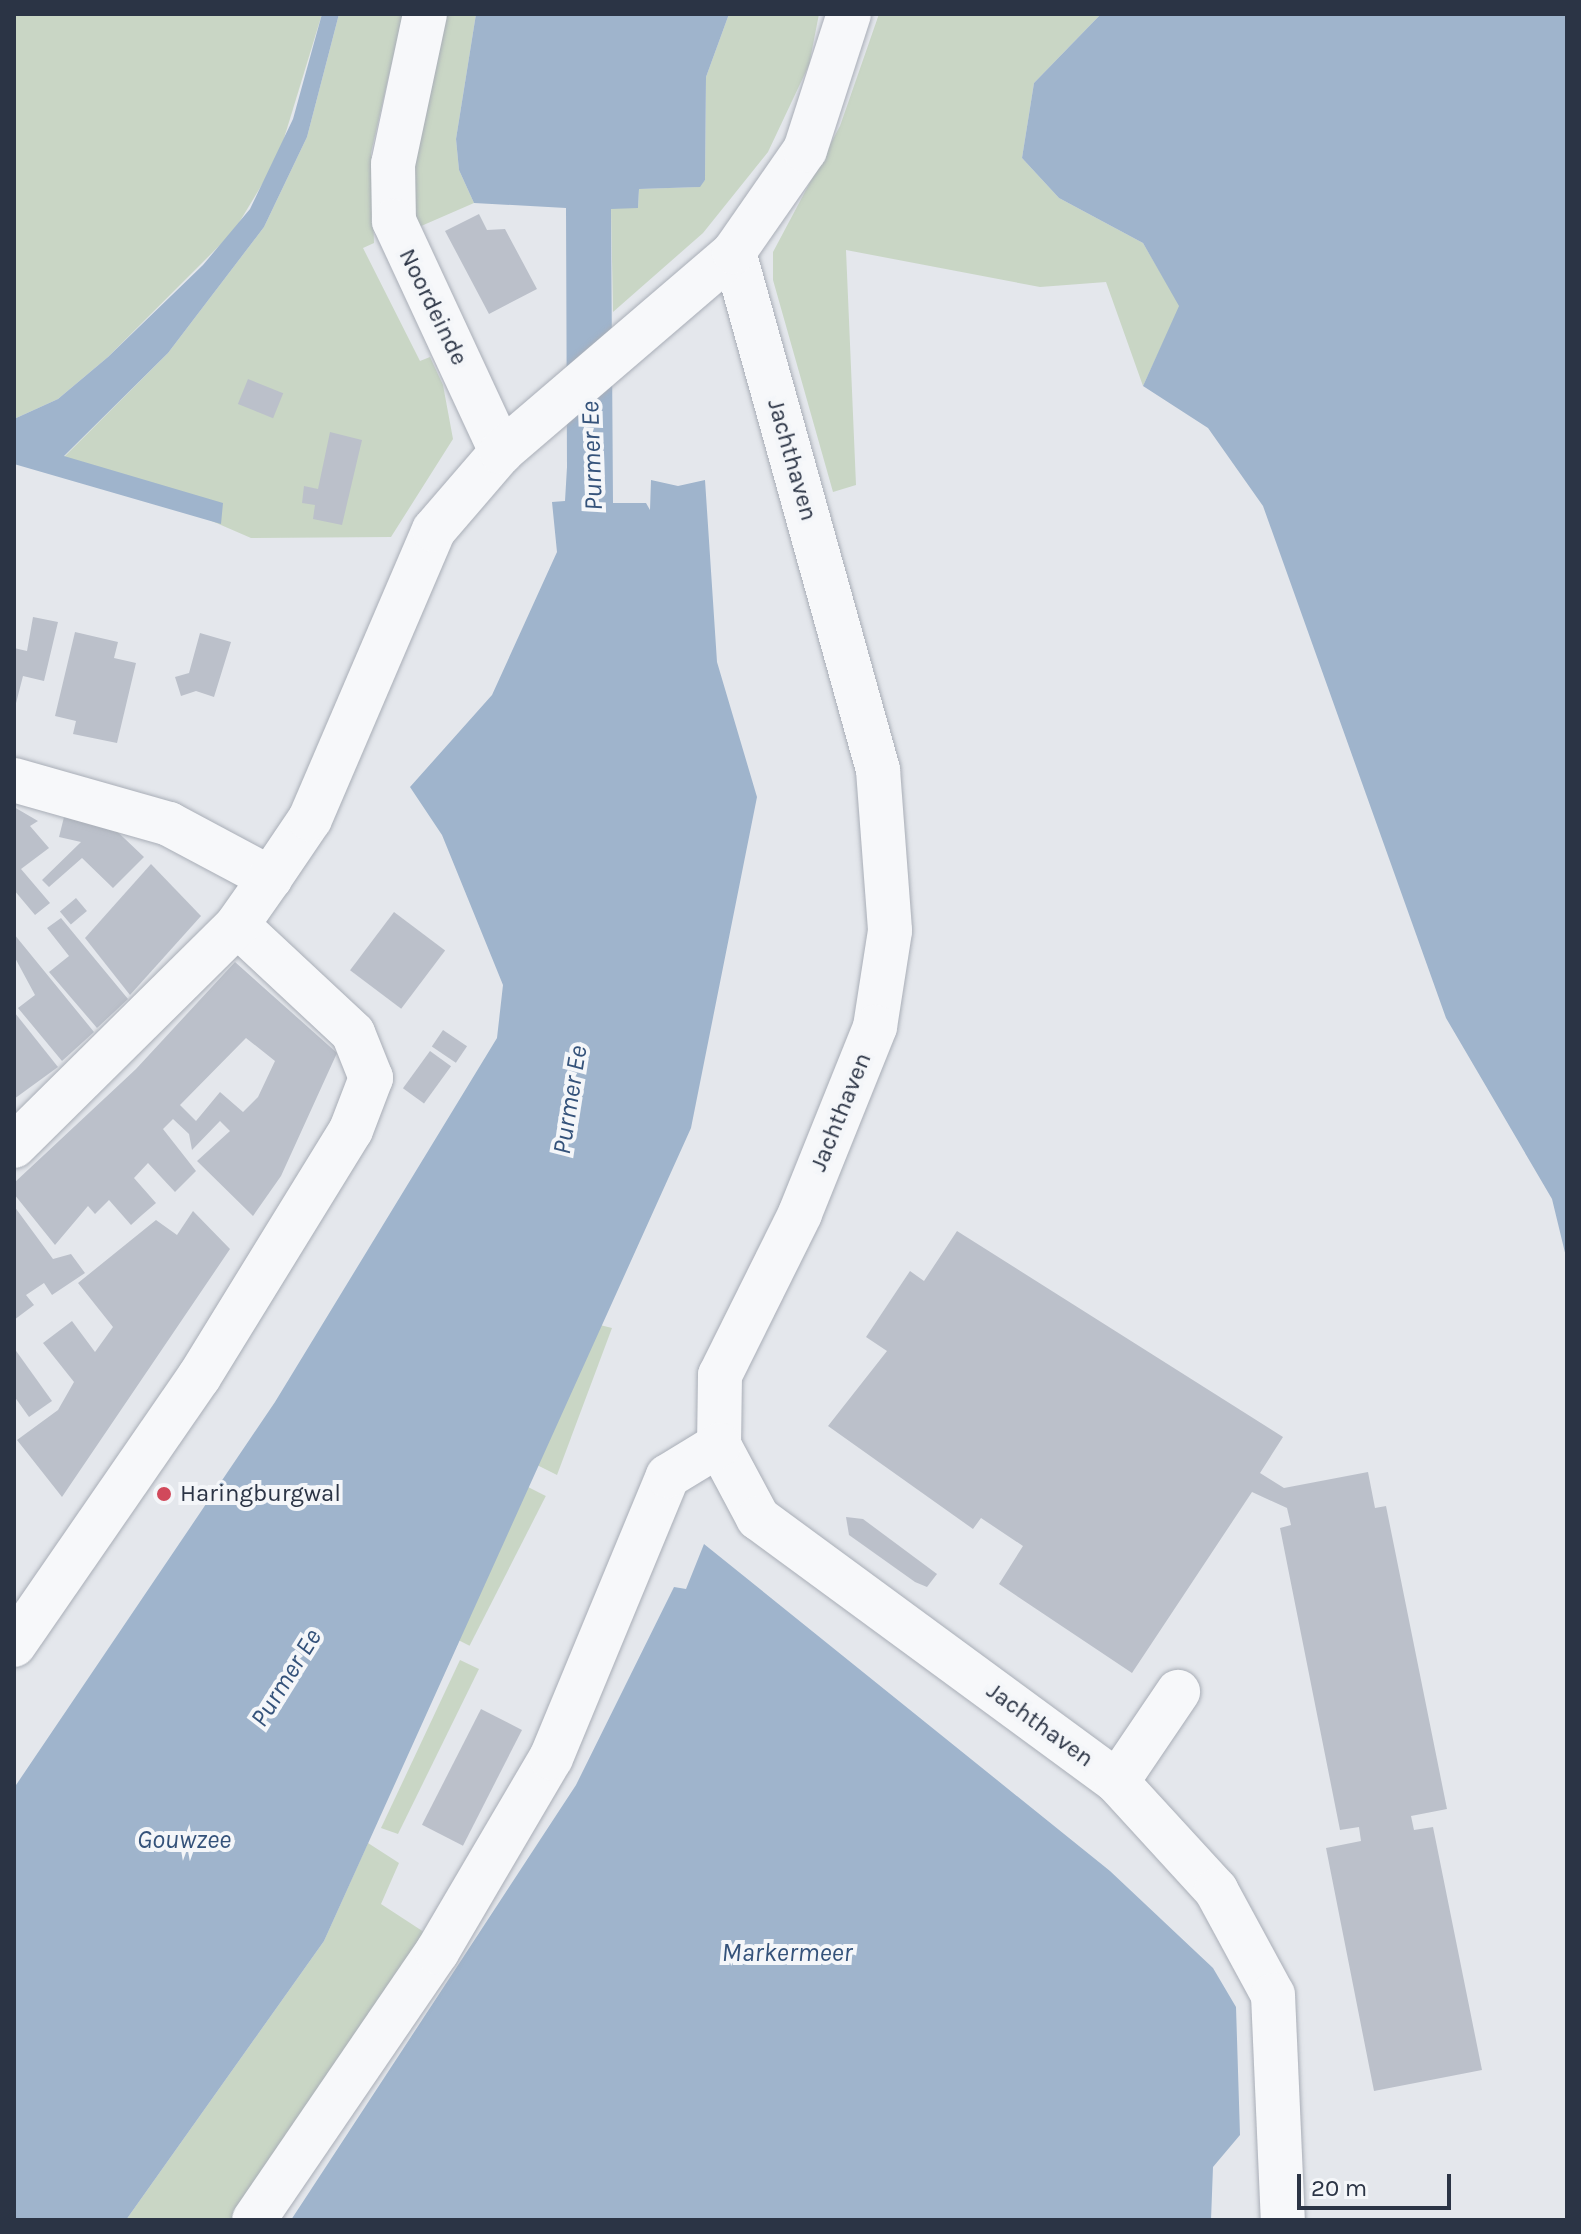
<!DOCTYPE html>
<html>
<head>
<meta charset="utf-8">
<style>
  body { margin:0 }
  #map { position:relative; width:1581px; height:2234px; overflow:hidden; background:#e4e7ec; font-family:Karla,sans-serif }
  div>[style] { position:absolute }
  .green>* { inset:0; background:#c9d6c5; transform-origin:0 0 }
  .water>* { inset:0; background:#9fb4cc }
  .building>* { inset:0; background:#bbc0ca; transform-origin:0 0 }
  .roads { filter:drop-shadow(0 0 2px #a9aeb7) drop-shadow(0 0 2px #a9aeb7) }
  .minor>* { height:44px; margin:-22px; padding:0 22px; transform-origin:22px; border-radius:22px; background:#f7f8fa }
  .tertiary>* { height:44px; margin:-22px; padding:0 22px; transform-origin:22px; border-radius:22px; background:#f7f8fa }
  .dots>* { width:22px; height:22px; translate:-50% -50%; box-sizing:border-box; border:4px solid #f4f6f9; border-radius:50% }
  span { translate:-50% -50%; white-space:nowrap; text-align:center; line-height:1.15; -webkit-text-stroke:8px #f4f6f9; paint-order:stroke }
  .street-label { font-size:24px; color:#2b3445 }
  .poi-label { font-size:24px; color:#2b3445 }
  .left { translate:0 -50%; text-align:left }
  .water-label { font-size:26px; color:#34527a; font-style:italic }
  .frame { position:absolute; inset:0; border:16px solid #2b3445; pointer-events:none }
  .scale { position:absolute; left:1297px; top:2174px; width:154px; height:36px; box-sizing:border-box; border:4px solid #2b3445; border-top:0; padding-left:10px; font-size:24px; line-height:28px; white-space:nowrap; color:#2b3445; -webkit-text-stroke:6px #f4f6f9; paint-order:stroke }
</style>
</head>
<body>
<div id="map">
  <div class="green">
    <i style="clip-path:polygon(14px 14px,322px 14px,278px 158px,234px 231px,108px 357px,58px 399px,14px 419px)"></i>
    <i style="clip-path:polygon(339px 14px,403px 14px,371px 153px,374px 243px,363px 248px,420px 361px,430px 357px,443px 385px,453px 439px,391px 537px,251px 538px,64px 457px,168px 353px,264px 227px,307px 137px)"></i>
    <i style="clip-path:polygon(443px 14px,476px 14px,456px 139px,459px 170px,474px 203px,412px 230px,415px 145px)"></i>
    <i style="clip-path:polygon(729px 14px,819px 14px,809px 65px,768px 152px,703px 233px,613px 312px,611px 208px,638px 208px,639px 189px,699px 187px,705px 180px,706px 77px)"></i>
    <i style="clip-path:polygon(879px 14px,1101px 14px,1034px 83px,1022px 158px,1059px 198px,1143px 243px,1180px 306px,1143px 386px,1106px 282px,1040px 287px,846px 250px,856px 485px,833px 492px,773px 280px,773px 252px,840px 126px)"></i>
    <i style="clip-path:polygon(600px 1325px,612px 1328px,557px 1475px,537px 1465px)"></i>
    <i style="left:528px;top:1487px;width:20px;height:168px;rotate:27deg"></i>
    <i style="clip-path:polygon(460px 1660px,479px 1669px,398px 1834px,381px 1828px)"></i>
    <i style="clip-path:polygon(368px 1843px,399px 1863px,381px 1904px,430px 1936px,248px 2220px,126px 2220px,324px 1941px)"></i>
  </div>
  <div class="water">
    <i style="clip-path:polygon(322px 14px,339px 14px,307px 137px,264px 227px,168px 353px,64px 456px,223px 503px,221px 524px,14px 464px,14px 419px,58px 399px,108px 357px,203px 265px,250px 209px,293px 119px)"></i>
    <i style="clip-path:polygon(476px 14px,729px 14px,706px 77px,705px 180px,700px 187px,639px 189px,638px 208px,611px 209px,613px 503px,646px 503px,650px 510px,651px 480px,678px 486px,705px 480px,717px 662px,757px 797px,691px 1128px,324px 1941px,126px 2220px,14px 2220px,14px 1788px,275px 1402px,497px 1038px,503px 985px,442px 835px,410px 787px,492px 695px,557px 552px,552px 502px,565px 501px,567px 467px,566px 208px,474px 203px,459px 170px,456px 139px)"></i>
    <i style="clip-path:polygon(1101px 14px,1567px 14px,1567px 1261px,1552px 1199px,1446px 1018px,1263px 506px,1208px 428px,1143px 386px,1179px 306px,1143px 243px,1059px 198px,1022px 158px,1034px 83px)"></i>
    <i style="clip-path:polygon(704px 1544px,1110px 1871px,1213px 1968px,1236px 2007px,1240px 2135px,1213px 2167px,1211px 2220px,291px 2220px,576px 1785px,674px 1587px,686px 1589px)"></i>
  </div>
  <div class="building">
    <i style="clip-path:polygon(479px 214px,487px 230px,505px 229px,537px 289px,489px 314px,445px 231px)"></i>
    <i style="left:248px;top:379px;width:38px;height:27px;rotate:22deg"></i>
    <i style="clip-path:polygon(330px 432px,362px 440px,342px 525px,313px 519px,315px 505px,302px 503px,304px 486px,318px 489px)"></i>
    <i style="clip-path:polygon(33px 617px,58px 622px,44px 681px,23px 676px,14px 711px,14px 648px,27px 651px)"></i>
    <i style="clip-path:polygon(75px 632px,118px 642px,114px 658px,136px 663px,117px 743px,73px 734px,76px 721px,55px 716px)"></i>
    <i style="clip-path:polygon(200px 633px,231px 642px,214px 697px,196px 691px,181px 696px,175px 677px,189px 673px)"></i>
    <i style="clip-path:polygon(14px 807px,38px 821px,30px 826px,49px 848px,21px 869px,50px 903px,35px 915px,14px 890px)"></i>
    <i style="clip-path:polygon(65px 813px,104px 819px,144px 857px,113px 888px,82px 858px,49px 887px,42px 880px,81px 842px,59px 837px)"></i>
    <i style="clip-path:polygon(151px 864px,201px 916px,130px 995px,85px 938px)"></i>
    <i style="left:76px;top:898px;width:17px;height:21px;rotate:50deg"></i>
    <i style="left:394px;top:912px;width:64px;height:73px;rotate:37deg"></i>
    <i style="clip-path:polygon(61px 918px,128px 999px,97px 1028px,49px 972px,69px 956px,47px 928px)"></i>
    <i style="clip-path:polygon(14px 934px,94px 1032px,62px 1061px,18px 1008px,35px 995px,14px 956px)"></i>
    <i style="clip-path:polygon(evenodd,235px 962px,337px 1053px,281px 1176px,253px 1216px,197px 1161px,230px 1131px,220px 1121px,192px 1150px,189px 1134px,173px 1119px,163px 1129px,196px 1171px,175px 1192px,148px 1163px,134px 1178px,156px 1203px,142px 1215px,131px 1225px,109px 1200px,95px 1214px,88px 1206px,55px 1245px,14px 1194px,14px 1183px,136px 1069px,235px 962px,246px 1038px,275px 1061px,258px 1097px,243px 1112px,220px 1092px,196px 1121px,180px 1105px,246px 1038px)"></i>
    <i style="clip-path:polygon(15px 1013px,58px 1067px,14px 1099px,14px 1015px)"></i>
    <i style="left:443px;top:1030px;width:29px;height:20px;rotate:34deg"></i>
    <i style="left:430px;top:1051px;width:26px;height:46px;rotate:36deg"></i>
    <i style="clip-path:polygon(14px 1206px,53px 1259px,71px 1254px,85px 1273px,52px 1295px,44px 1283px,26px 1295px,34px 1305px,14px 1320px)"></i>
    <i style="clip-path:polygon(193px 1211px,230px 1249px,62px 1497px,17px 1440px,58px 1410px,74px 1382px,43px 1343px,72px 1321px,95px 1352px,113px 1327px,78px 1283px,156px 1220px,177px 1235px)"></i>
    <i style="clip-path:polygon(957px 1231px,1283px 1437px,1260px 1473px,1284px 1488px,1368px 1472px,1375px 1508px,1386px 1506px,1447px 1809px,1411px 1816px,1414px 1830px,1433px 1827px,1482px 2070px,1374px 2091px,1326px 1848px,1361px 1841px,1359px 1827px,1340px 1830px,1280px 1528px,1291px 1525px,1287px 1508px,1252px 1492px,1132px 1673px,999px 1584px,1023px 1546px,981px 1518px,973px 1529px,828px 1426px,887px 1351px,866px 1337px,910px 1271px,924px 1281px)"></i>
    <i style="clip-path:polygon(14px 1348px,52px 1401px,29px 1417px,14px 1396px)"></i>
    <i style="clip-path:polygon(846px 1517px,863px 1519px,937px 1574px,927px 1587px,915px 1582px,849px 1535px)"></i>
    <i style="left:481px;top:1709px;width:46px;height:130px;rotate:27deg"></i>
  </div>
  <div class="roads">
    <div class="minor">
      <i style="left:425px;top:14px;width:153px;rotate:102deg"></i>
      <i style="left:393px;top:164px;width:57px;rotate:89deg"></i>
      <i style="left:394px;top:221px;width:255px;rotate:65.1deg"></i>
      <i style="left:734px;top:252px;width:538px;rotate:74.46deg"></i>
      <i style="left:878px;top:770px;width:161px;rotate:85.7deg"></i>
      <i style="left:890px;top:931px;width:97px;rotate:98.9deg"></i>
      <i style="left:875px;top:1027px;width:201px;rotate:111.9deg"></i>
      <i style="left:800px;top:1214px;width:180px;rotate:116.4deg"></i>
      <i style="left:720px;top:1375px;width:70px;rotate:90.8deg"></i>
      <i style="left:719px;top:1445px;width:83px;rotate:61.9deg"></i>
      <i style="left:758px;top:1518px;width:446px;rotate:36.3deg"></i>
      <i style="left:1117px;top:1782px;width:147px;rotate:47.5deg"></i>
      <i style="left:1216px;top:1890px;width:119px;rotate:61.5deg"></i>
      <i style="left:1273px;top:1995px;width:225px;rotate:87.5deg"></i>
      <i style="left:14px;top:780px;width:161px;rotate:15.8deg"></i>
      <i style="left:169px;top:824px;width:115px;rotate:28.1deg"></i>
      <i style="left:14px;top:1645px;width:326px;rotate:-55.4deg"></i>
      <i style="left:199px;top:1377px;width:290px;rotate:-58.4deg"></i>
      <i style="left:351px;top:1130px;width:56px;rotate:-69deg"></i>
      <i style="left:371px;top:1078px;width:48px;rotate:-111.8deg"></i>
      <i style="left:353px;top:1033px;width:158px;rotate:-137deg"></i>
      <i style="left:1117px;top:1782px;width:109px;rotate:-55.9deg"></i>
      <i style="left:254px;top:2220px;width:325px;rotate:-55.7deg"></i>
      <i style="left:437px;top:1952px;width:225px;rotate:-59.6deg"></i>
      <i style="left:551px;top:1758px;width:305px;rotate:-67.5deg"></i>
      <i style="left:668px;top:1476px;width:60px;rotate:-31.3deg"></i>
    </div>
    <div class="tertiary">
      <i style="left:14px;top:1146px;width:314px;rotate:-44.7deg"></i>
      <i style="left:237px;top:925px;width:57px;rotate:-54.9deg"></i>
      <i style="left:270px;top:878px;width:71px;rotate:-55.9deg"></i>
      <i style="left:310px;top:819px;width:314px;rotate:-66.8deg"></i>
      <i style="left:434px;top:530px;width:103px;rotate:-49.3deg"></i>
      <i style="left:501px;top:452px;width:307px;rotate:-40.6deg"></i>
      <i style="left:734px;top:252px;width:124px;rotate:-55.2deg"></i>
      <i style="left:805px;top:150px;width:143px;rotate:-72.1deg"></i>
    </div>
  </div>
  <div class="dots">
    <i style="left:164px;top:1494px;background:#d1495b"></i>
  </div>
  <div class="street-label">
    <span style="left:433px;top:307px;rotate:64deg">Noordeinde</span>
    <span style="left:792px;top:460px;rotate:74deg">Jachthaven</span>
    <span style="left:841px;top:1112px;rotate:-68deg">Jachthaven</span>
    <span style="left:1040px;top:1725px;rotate:36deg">Jachthaven</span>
  </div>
  <div class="poi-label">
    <span class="left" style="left:180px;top:1494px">Haringburgwal</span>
  </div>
  <div class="water-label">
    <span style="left:592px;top:456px;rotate:-92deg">Purmer Ee</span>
    <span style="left:570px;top:1100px;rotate:-81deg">Purmer Ee</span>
    <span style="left:286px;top:1678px;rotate:-58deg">Purmer Ee</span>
    <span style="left:184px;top:1840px">Gouwzee</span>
    <span style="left:787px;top:1953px">Markermeer</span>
  </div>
  <div class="frame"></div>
  <div class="scale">20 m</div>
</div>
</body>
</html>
